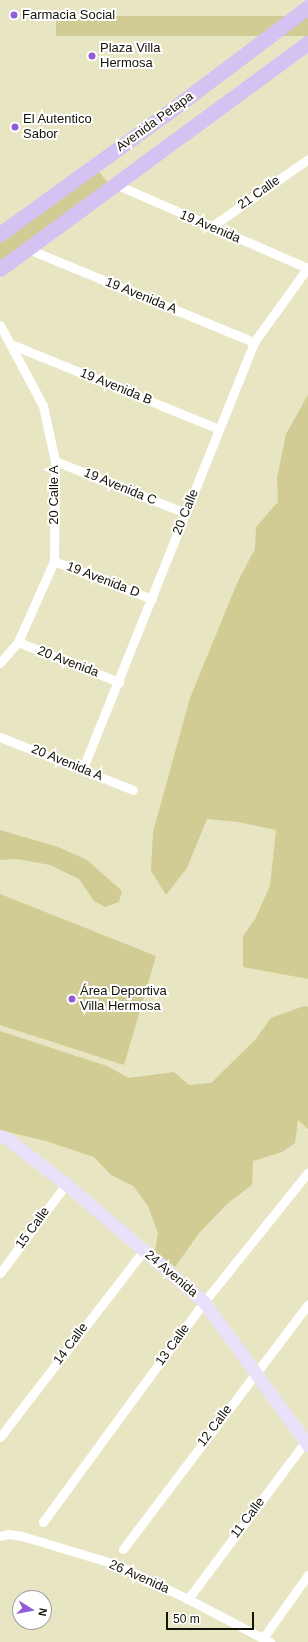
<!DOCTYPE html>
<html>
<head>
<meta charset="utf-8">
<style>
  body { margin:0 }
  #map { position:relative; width:308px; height:1642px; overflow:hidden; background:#e8e5c3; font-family:Helvetica,sans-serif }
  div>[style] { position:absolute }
  .green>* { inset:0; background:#d0cc94; transform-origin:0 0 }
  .street>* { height:9px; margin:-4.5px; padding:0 4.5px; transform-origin:4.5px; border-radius:4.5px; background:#fff }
  .secondary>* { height:13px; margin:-6.5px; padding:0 6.5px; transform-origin:6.5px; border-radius:6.5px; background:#e9e0f9 }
  .primary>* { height:15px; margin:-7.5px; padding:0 7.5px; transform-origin:7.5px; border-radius:7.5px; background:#d4c2f3 }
  .dots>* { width:11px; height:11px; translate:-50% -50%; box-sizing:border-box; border:2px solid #fff; border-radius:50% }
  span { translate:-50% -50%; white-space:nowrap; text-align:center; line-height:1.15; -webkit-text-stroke:4px #fff; paint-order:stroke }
  .poi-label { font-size:13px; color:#141307 }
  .left { translate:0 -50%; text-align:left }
  .street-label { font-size:13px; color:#141307 }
  .north { position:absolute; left:12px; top:1590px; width:40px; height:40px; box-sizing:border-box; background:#fff; border:1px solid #a1a19c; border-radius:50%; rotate:101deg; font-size:11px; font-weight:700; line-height:16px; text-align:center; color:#141307 }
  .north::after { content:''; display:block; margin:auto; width:14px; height:18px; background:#905dd6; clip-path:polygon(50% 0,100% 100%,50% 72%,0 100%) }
  .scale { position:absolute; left:166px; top:1612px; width:88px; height:18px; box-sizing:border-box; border:2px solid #141307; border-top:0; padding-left:5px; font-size:12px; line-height:14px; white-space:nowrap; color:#141307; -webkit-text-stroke:3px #fff; paint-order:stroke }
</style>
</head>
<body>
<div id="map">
  <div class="green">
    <i style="left:308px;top:16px;width:20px;height:252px;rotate:90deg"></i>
    <i style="clip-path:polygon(99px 172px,109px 184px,0 265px,0 241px)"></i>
    <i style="clip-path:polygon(308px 395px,308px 979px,243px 967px,243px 936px,255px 919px,270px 886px,276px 830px,238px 822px,207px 819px,187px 868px,166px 895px,151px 871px,153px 832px,190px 698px,238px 581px,255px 549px,256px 527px,278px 502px,277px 478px,286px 434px)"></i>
    <i style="clip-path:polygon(0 830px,58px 847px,87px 860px,122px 891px,119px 902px,105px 907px,94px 901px,79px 879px,50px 865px,17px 859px,0 860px)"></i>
    <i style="clip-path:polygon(0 894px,156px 956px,124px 1065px,0 1025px)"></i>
    <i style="clip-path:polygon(304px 1006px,308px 1007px,308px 1129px,298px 1120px,295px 1143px,282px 1152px,253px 1161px,252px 1185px,228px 1203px,199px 1233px,175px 1267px,155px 1252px,158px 1233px,148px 1206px,133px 1186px,111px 1175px,94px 1157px,46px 1141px,0 1130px,0 1031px,107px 1066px,129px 1078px,174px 1072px,189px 1085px,211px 1083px,255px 1040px,271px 1018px)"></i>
  </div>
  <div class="street">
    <i style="left:115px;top:184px;width:210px;rotate:23.6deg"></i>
    <i style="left:211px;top:227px;width:118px;rotate:-35deg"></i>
    <i style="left:28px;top:249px;width:244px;rotate:22.4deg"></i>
    <i style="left:0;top:325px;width:92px;rotate:62deg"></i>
    <i style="left:43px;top:406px;width:56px;rotate:77.7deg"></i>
    <i style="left:55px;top:461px;width:100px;rotate:90.6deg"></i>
    <i style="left:54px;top:561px;width:89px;rotate:114deg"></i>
    <i style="left:18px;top:642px;width:28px;rotate:131deg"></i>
    <i style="left:13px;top:345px;width:222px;rotate:22.2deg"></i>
    <i style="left:55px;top:461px;width:141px;rotate:21.7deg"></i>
    <i style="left:54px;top:561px;width:105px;rotate:21.2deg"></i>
    <i style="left:18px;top:642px;width:109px;rotate:21.6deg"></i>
    <i style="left:0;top:737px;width:143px;rotate:21.7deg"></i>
    <i style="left:83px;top:768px;width:459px;rotate:-68.1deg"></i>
    <i style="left:254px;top:342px;width:92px;rotate:-54.2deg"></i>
    <i style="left:0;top:1273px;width:111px;rotate:-53.4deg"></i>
    <i style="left:0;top:1437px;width:235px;rotate:-52.4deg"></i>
    <i style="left:43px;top:1522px;width:273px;rotate:-53.8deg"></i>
    <i style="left:204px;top:1302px;width:166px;rotate:-51.3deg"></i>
    <i style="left:0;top:1536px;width:8px;rotate:-14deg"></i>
    <i style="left:8px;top:1534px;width:14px;rotate:8deg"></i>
    <i style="left:22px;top:1536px;width:97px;rotate:16.8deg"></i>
    <i style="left:115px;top:1564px;width:81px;rotate:25.6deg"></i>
    <i style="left:188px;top:1599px;width:93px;rotate:27.7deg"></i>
    <i style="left:123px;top:1549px;width:307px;rotate:-52.9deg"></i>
    <i style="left:188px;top:1599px;width:201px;rotate:-53.3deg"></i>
    <i style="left:263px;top:1638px;width:77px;rotate:-54.5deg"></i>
  </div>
  <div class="secondary">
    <i style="left:0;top:1136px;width:6px;rotate:18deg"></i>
    <i style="left:6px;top:1138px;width:76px;rotate:37.5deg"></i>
    <i style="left:66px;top:1184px;width:182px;rotate:40.5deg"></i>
    <i style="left:204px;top:1302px;width:177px;rotate:54deg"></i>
  </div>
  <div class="primary">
    <i style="left:0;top:234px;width:205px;rotate:-35.9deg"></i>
    <i style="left:166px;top:114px;width:178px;rotate:-37deg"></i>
    <i style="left:0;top:269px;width:382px;rotate:-36.3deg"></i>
  </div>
  <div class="dots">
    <i style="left:14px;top:15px;background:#905dd6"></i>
    <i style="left:92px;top:56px;background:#905dd6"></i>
    <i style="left:15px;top:127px;background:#905dd6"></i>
    <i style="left:72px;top:999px;background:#905dd6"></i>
  </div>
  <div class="poi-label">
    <span class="left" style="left:22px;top:15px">Farmacia Social</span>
    <span class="left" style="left:100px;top:56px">Plaza Villa<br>Hermosa</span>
    <span class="left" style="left:23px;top:127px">El Autentico<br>Sabor</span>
    <span class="left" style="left:80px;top:999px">Área Deportiva<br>Villa Hermosa</span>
  </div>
  <div class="street-label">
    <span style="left:155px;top:122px;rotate:-36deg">Avenida Petapa</span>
    <span style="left:259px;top:193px;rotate:-35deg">21 Calle</span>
    <span style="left:210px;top:227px;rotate:23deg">19 Avenida</span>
    <span style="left:141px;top:296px;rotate:22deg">19 Avenida A</span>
    <span style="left:116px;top:387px;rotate:22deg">19 Avenida B</span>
    <span style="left:120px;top:487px;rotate:22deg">19 Avenida C</span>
    <span style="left:54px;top:495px;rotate:-90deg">20 Calle A</span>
    <span style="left:186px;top:512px;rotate:-68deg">20 Calle</span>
    <span style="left:103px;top:580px;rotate:21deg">19 Avenida D</span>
    <span style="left:68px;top:662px;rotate:21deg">20 Avenida</span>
    <span style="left:67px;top:763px;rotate:22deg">20 Avenida A</span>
    <span style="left:33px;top:1228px;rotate:-54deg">15 Calle</span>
    <span style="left:171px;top:1274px;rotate:40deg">24 Avenida</span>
    <span style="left:71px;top:1344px;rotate:-53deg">14 Calle</span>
    <span style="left:173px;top:1345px;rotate:-54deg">13 Calle</span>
    <span style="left:215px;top:1426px;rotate:-53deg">12 Calle</span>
    <span style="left:248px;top:1518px;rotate:-53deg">11 Calle</span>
    <span style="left:139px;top:1577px;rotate:24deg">26 Avenida</span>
  </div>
  <div class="north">N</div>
  <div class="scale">50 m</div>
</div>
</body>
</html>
